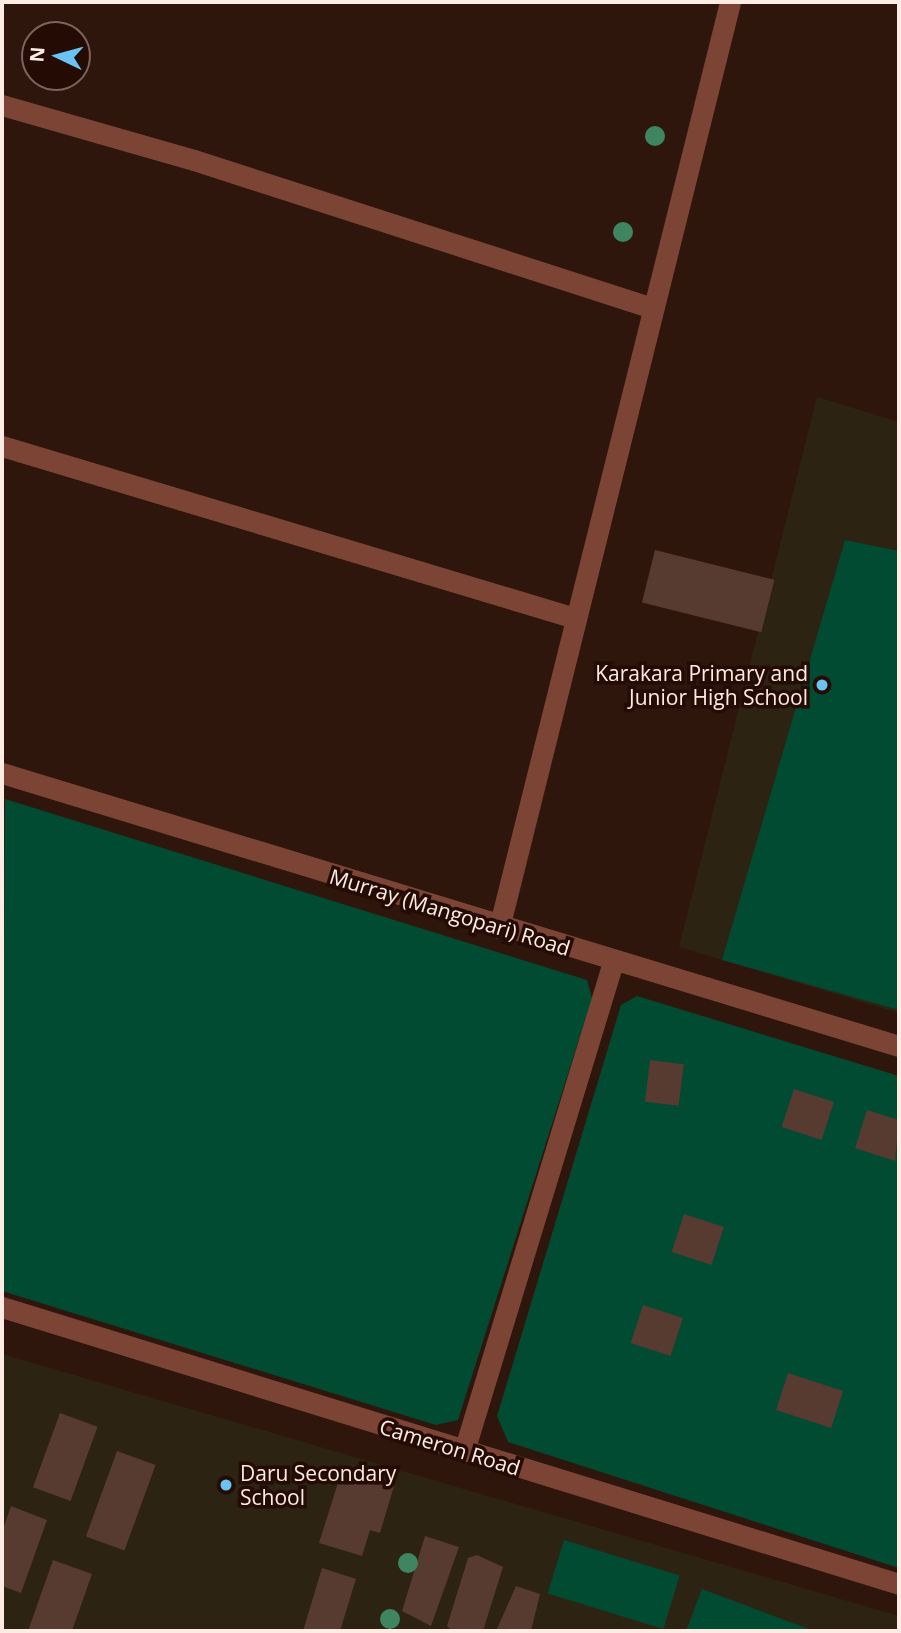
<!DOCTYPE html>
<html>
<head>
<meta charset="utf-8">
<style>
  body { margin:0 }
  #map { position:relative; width:901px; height:1633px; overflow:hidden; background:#2f160c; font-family:"Open Sans",sans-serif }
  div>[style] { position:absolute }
  .education>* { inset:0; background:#2c2313 }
  .green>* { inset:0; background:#014b32; transform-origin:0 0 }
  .building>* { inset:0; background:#573a30; transform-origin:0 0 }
  .street>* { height:21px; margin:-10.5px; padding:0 10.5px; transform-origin:10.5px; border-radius:10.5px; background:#7b4435 }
  .trees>* { width:20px; height:20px; margin:-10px; border-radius:50%; background:#408561 }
  .dots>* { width:19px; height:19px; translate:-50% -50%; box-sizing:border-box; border:4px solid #240c04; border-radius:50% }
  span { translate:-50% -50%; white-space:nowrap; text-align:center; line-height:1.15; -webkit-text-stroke:7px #240c04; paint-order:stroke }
  .poi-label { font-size:21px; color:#fdebe4 }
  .right { translate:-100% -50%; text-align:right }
  .left { translate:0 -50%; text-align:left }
  .street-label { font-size:21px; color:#fdebe4 }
  .frame { position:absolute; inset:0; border:4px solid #fdebe4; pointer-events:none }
  .north { position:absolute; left:21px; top:21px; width:70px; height:70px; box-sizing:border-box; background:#240c04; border:2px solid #7b655e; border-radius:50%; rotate:275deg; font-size:19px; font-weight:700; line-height:28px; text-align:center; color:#fdebe4 }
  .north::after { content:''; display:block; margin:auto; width:24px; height:32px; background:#6ac3f1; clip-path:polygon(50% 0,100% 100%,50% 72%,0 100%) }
</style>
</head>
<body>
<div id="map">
  <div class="education">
    <i style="clip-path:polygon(817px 397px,899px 422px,899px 1013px,679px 947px)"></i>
    <i style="clip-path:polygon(2px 1354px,899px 1616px,899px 1631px,2px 1631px)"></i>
  </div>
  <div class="green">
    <i style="clip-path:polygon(845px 540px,899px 551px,899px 1010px,722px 960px)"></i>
    <i style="clip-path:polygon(5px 799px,587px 980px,592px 998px,458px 1420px,436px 1425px,2px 1291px)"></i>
    <i style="clip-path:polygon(637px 996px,899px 1076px,899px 1568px,508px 1442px,497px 1416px,621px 1005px)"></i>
    <i style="left:564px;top:1540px;width:121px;height:56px;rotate:17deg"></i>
    <i style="clip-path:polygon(702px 1589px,814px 1631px,686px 1631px)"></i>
  </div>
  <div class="building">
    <i style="left:655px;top:550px;width:123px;height:54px;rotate:14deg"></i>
    <i style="left:650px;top:1060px;width:34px;height:42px;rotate:7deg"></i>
    <i style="left:794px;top:1089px;width:42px;height:40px;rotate:18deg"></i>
    <i style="clip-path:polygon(867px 1110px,899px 1120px,895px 1161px,855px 1148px)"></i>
    <i style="left:684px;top:1214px;width:42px;height:40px;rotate:18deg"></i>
    <i style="left:643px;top:1305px;width:42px;height:40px;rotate:18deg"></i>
    <i style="left:788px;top:1373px;width:58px;height:39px;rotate:18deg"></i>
    <i style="left:60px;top:1413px;width:40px;height:79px;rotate:20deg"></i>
    <i style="left:117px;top:1451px;width:41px;height:91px;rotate:20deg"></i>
    <i style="clip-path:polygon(342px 1470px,394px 1486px,380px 1533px,370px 1530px,362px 1556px,319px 1543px)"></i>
    <i style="clip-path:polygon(11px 1506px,47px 1520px,21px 1593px,2px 1586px,2px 1532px)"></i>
    <i style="clip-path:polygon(425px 1536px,459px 1547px,431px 1626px,402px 1611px)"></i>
    <i style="clip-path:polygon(477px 1555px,503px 1567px,483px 1631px,452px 1631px,447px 1626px,468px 1558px)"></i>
    <i style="clip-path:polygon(53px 1560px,92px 1574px,72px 1631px,28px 1631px)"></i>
    <i style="clip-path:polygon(322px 1568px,356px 1579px,340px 1631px,303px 1631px)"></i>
    <i style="clip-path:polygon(516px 1586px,540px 1594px,531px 1631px,496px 1631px)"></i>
  </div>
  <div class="street">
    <i style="left:2px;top:105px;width:200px;rotate:16deg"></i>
    <i style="left:194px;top:160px;width:480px;rotate:17.9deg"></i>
    <i style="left:2px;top:446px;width:598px;rotate:16.71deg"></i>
    <i style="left:2px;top:773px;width:938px;rotate:16.93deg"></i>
    <i style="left:499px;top:928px;width:954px;rotate:-75.99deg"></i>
    <i style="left:2px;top:1307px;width:939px;rotate:17.16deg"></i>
    <i style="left:464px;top:1451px;width:511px;rotate:-73.05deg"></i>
  </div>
  <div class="trees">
    <i style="left:655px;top:136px"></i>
    <i style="left:623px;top:232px"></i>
    <i style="left:408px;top:1563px"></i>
    <i style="left:390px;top:1619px"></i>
  </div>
  <div class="dots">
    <i style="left:822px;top:685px;background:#6ac3f1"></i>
    <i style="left:226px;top:1485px;background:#6ac3f1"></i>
  </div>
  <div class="poi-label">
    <span class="right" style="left:808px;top:685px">Karakara Primary and<br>Junior High School</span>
    <span class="left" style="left:240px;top:1485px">Daru Secondary<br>School</span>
  </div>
  <div class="street-label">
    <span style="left:450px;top:912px;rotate:17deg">Murray (Mangopari) Road</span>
    <span style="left:450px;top:1447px;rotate:17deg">Cameron Road</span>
  </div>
  <div class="frame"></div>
  <div class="north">N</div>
</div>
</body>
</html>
